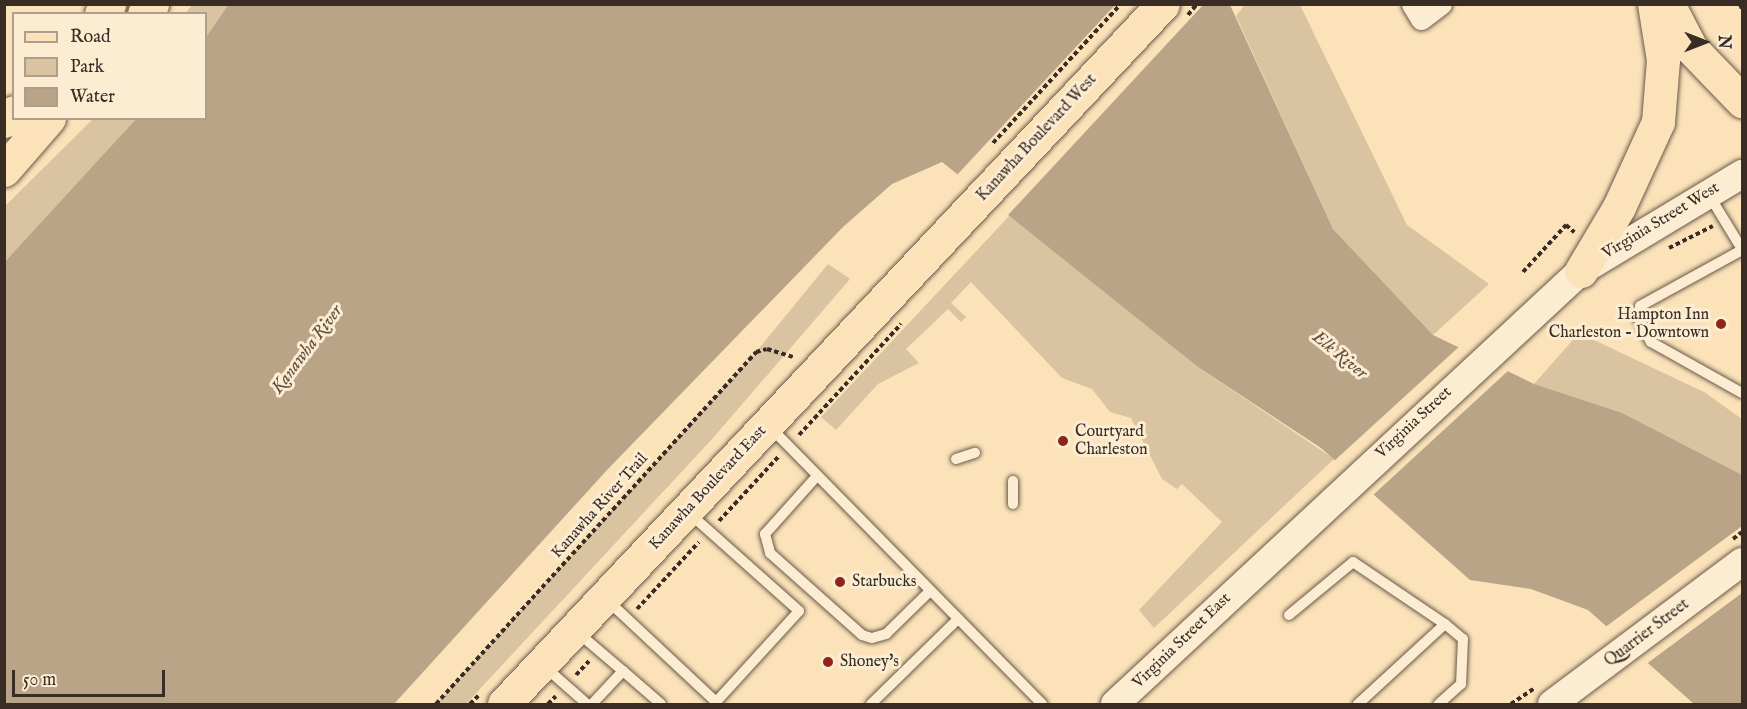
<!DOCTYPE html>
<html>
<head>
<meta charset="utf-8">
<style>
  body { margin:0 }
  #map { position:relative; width:1747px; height:709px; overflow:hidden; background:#fbe2b9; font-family:"IM FELL English",serif }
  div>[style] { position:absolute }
  .green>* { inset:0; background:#dac3a0 }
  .water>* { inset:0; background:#b9a487 }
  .pier>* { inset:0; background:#fbe2b9 }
  .path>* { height:4px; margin-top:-2px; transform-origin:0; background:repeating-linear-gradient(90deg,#382c25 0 4.5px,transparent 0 7.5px) }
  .roads { filter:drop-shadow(0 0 2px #695a4a) drop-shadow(0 0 2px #695a4a) }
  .service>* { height:10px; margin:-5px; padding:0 5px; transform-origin:5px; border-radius:5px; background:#fcecd2 }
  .minor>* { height:21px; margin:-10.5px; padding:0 10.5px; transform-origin:10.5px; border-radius:10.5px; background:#fcecd2 }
  .secondary>* { height:28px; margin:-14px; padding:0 14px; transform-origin:14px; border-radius:14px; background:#fcecd2 }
  .primary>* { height:33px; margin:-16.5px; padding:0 16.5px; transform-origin:16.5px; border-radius:16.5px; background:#fbe2b9 }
  .motorway>* { height:33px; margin:-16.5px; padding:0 16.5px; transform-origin:16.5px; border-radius:16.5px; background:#fbe2b9 }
  .dots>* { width:16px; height:16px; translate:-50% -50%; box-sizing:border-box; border:3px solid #fcecd2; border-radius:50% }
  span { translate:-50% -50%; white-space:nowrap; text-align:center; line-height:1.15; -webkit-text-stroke:6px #fcecd2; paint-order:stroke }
  .street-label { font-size:16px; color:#382c25 }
  .poi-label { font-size:16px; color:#382c25 }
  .right { translate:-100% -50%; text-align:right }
  .left { translate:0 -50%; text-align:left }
  .water-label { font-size:18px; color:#5f5042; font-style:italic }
  .frame { position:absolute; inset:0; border:6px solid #382c25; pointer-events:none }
  .legend { position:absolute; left:12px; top:12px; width:195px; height:108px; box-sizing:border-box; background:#fcecd2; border:2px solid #ae9f8d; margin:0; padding:8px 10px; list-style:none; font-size:18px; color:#382c25 }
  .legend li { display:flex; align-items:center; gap:12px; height:30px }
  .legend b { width:30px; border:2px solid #ae9f8d }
  .north { position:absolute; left:1675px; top:12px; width:60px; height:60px; -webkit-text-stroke:4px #fcecd2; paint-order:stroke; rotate:90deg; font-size:16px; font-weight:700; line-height:24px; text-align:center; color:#382c25 }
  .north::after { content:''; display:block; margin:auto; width:21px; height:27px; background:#382c25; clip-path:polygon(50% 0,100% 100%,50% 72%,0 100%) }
  .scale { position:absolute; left:12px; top:670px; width:153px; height:27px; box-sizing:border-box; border:3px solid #382c25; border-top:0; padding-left:8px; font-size:18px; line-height:21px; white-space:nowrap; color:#382c25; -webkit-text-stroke:4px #fcecd2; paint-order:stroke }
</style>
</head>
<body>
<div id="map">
  <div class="green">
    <i style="clip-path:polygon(192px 5px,228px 5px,206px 37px,206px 14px,185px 14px)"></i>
    <i style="clip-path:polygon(1245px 5px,1300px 5px,1407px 225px,1489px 284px,1433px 335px,1333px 229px,1236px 16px)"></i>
    <i style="clip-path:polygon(93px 119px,136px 119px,5px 263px,5px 206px)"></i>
    <i style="clip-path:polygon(1011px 214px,1198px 367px,1334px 459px,1154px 628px,1139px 610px,1222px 522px,1182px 484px,1177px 489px,1162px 479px,1131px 418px,1110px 412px,1092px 389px,1062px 378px,971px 282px,951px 303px,966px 317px,961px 322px,948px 309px,906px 349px,919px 363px,878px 384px,836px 430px,821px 417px)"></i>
    <i style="clip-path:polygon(828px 264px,850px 279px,713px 438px,466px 704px,436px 704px,756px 352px)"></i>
    <i style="clip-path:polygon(1579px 333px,1704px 392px,1742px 419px,1742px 475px,1534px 384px)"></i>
  </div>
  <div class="water">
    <i style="clip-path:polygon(228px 5px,1230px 5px,1333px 229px,1433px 335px,1534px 384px,1622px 413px,1742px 475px,1742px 704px,1694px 704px,1588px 610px,1531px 589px,1470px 580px,1321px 448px,1198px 367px,942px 162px,892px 184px,843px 227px,607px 470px,394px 704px,5px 704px,4px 263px,136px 119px,206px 118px,206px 37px)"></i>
  </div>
  <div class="pier">
    <i style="clip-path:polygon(1115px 5px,1203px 5px,1008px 215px,957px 175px)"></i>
    <i style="clip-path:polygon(1461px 345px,1510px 369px,1372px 496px,1333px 462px)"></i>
    <i style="clip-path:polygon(1742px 526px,1742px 593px,1645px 665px,1604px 628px)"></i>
  </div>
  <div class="path">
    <i style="left:1740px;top:4px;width:5px;rotate:68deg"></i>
    <i style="left:1188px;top:15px;width:14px;rotate:-51deg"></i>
    <i style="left:993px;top:143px;width:189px;rotate:-47.4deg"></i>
    <i style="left:1669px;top:248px;width:49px;rotate:-26.6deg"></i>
    <i style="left:1523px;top:272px;width:64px;rotate:-47.5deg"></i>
    <i style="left:1566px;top:225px;width:11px;rotate:41deg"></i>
    <i style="left:799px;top:435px;width:151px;rotate:-47.4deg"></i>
    <i style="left:719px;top:521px;width:88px;rotate:-47.3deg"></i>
    <i style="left:1733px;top:539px;width:11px;rotate:-38deg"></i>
    <i style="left:637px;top:609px;width:91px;rotate:-47.2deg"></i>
    <i style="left:576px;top:675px;width:19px;rotate:-47deg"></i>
    <i style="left:436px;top:704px;width:476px;rotate:-47.7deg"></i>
    <i style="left:756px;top:352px;width:11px;rotate:-15deg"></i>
    <i style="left:767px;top:349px;width:27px;rotate:17deg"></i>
    <i style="left:470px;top:704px;width:13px;rotate:-45deg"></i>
    <i style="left:548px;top:704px;width:11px;rotate:-45deg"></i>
    <i style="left:1511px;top:704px;width:27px;rotate:-34deg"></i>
  </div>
  <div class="roads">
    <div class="service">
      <i style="left:1709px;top:195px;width:63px;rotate:58.6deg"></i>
      <i style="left:1742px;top:250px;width:116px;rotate:151.2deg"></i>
      <i style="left:1640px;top:306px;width:11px;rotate:100deg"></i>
      <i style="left:1638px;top:317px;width:28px;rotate:63deg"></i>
      <i style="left:1651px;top:342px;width:104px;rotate:29.3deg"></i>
      <i style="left:769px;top:426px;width:390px;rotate:45.5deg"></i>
      <i style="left:956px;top:459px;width:20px;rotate:-18deg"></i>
      <i style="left:817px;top:476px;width:78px;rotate:131.9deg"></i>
      <i style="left:765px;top:534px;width:20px;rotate:75deg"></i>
      <i style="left:770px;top:553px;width:123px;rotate:41.7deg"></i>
      <i style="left:862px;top:635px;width:10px;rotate:17deg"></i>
      <i style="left:872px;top:638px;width:15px;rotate:-16deg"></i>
      <i style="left:886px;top:634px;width:62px;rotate:-44.3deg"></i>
      <i style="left:1013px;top:481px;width:23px;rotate:90deg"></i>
      <i style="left:606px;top:599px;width:151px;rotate:43.1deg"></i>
      <i style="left:716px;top:702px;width:123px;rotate:-47.6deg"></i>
      <i style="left:799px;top:611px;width:149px;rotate:-138.3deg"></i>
      <i style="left:1289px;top:615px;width:83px;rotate:-39.6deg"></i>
      <i style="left:1353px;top:562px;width:111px;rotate:34deg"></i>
      <i style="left:576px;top:631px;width:62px;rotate:40.4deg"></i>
      <i style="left:623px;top:671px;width:45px;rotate:133.2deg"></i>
      <i style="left:545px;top:667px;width:56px;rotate:41.4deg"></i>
      <i style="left:623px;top:671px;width:50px;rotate:41deg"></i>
      <i style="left:871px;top:704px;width:122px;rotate:-44.3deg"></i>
      <i style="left:1358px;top:704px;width:118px;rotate:-42.6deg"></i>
      <i style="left:1445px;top:624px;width:23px;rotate:40deg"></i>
      <i style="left:1463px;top:639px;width:45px;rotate:92.5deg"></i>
      <i style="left:1461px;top:684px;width:30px;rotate:138deg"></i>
    </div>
    <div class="minor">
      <i style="left:1412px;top:4px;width:17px;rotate:59deg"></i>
      <i style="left:1421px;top:19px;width:25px;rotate:-37deg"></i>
    </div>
    <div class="secondary">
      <i style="left:1115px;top:704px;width:636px;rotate:-42.9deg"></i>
      <i style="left:1581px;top:271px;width:188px;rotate:-31.1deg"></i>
      <i style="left:1552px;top:704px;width:237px;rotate:-36.8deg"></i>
    </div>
    <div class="primary">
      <i style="left:101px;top:14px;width:13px;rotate:-51deg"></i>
      <i style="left:144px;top:14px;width:13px;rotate:-51deg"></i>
      <i style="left:4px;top:121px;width:13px;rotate:-42deg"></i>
      <i style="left:4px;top:170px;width:69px;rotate:-49.1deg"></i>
      <i style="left:504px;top:704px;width:961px;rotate:-46.73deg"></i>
    </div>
    <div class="motorway">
      <i style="left:1668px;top:4px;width:50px;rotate:62.4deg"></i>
      <i style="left:1691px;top:48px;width:74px;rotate:46.1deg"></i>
      <i style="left:1581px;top:271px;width:74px;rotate:-59.3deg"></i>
      <i style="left:1619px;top:207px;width:94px;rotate:-65.4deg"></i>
      <i style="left:1658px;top:122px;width:62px;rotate:-85.4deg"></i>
      <i style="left:1663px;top:60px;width:57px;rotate:-99.1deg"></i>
    </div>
  </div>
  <div class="dots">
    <i style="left:1721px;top:324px;background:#8f2418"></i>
    <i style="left:1063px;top:441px;background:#8f2418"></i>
    <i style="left:840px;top:582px;background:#8f2418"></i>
    <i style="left:828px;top:662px;background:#8f2418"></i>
  </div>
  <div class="street-label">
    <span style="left:1037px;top:138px;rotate:-47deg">Kanawha Boulevard West</span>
    <span style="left:1661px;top:221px;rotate:-31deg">Virginia Street West</span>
    <span style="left:1414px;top:423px;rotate:-43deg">Virginia Street</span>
    <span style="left:708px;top:488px;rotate:-47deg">Kanawha Boulevard East</span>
    <span style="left:600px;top:506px;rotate:-48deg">Kanawha River Trail</span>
    <span style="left:1647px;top:633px;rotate:-37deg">Quarrier Street</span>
    <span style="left:1182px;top:641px;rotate:-44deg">Virginia Street East</span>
  </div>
  <div class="poi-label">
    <span class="right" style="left:1709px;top:324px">Hampton Inn<br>Charleston - Downtown</span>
    <span class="left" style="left:1075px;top:441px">Courtyard<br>Charleston</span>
    <span class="left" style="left:852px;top:582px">Starbucks</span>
    <span class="left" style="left:840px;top:662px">Shoney's</span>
  </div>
  <div class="water-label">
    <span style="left:308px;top:350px;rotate:-53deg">Kanawha River</span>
    <span style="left:1339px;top:356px;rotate:39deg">Elk River</span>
  </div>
  <div class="frame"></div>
  <ul class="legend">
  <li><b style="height:8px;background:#fbe2b9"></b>Road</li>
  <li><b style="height:16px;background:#dac3a0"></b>Park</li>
  <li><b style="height:16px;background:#b9a487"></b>Water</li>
  </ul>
  <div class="north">N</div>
  <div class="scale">50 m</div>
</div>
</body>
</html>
